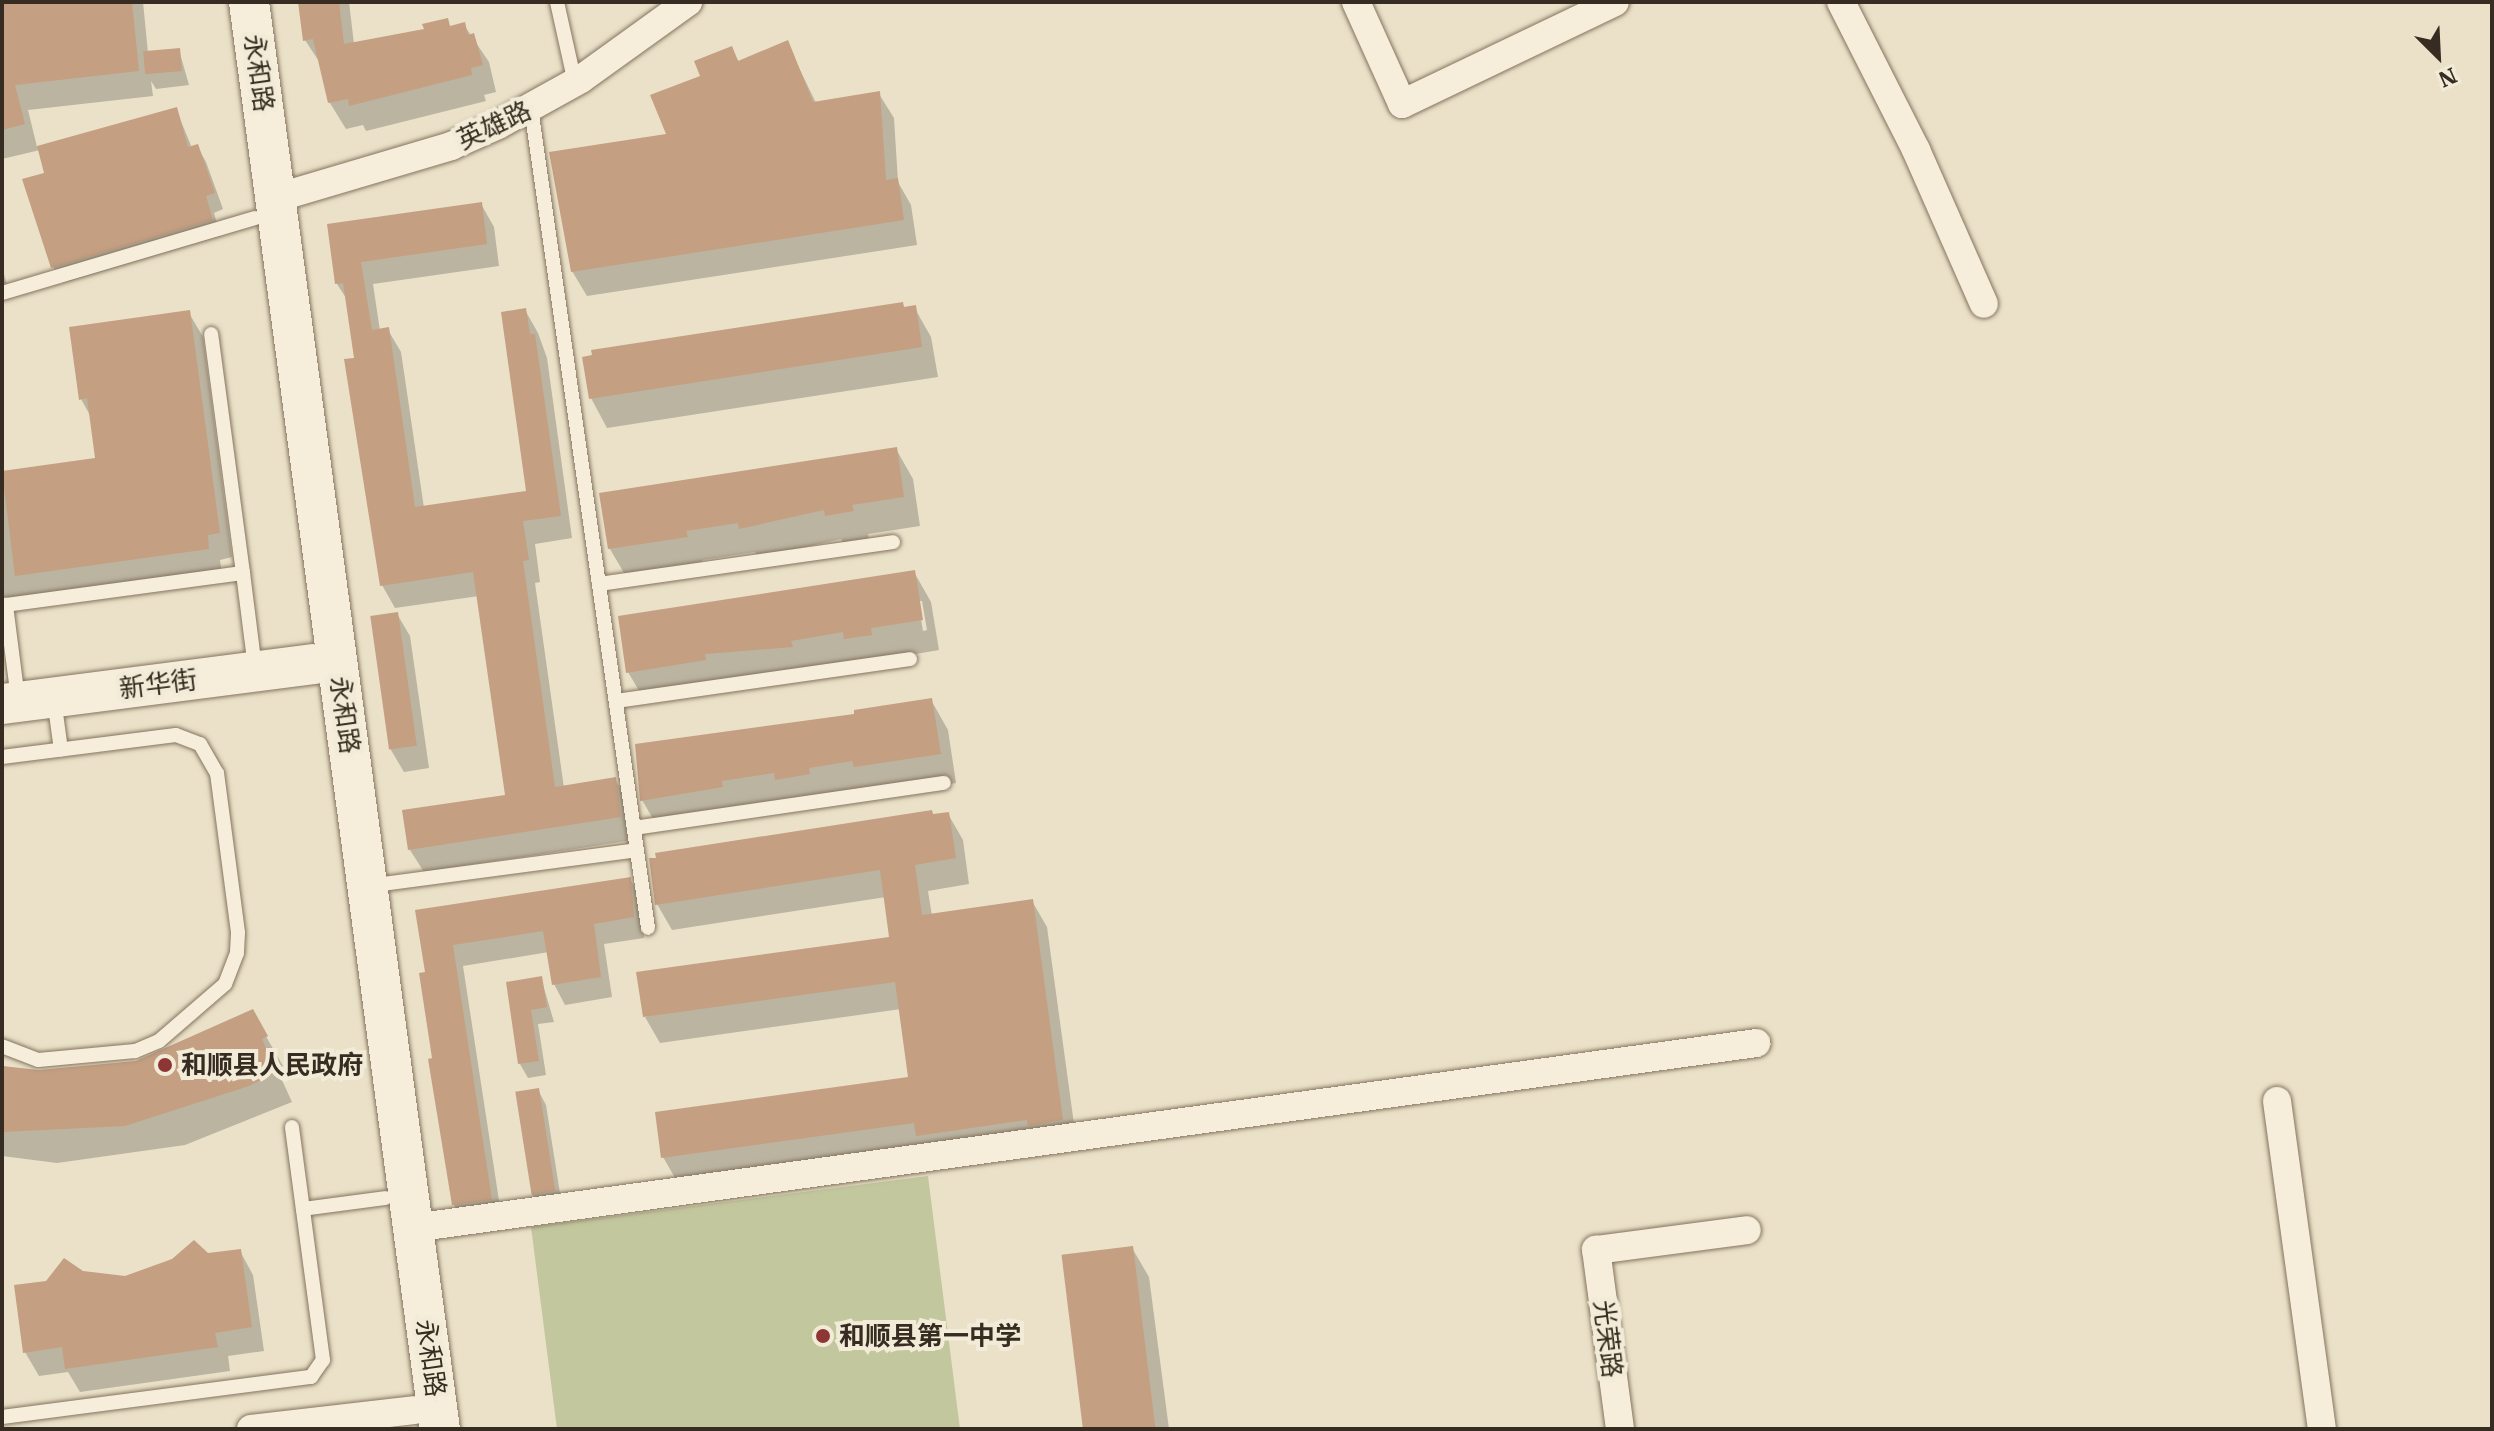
<!DOCTYPE html>
<html>
<head>
<meta charset="utf-8">
<style>
  body { margin:0 }
  #map { position:relative; width:2494px; height:1431px; overflow:hidden; background:#eae1c8; font-family:"IBM Plex Serif","Noto Sans SC",serif }
  div>[style] { position:absolute }
  .green>* { inset:0; background:#c2c79d }
  .shadow>* { inset:0; background:#0003 }
  .building>* { inset:0; background:#c49f82; transform-origin:0 0 }
  .roads { filter:drop-shadow(0 0 2px #85745f) drop-shadow(0 0 2px #85745f) }
  .lane>* { height:14px; margin:-7px; padding:0 7px; transform-origin:7px; border-radius:7px; background:#f6eedb }
  .street>* { height:28px; margin:-14px; padding:0 14px; transform-origin:14px; border-radius:14px; background:#f6eedb }
  .secondary>* { height:40px; margin:-20px; padding:0 20px; transform-origin:20px; border-radius:20px; background:#f6eedb }
  .dots>* { width:22px; height:22px; translate:-50% -50%; box-sizing:border-box; border:4px solid #f2ebd7; border-radius:50% }
  span { translate:-50% -50%; white-space:nowrap; text-align:center; line-height:1.15; -webkit-text-stroke:8px #f2ebd7; paint-order:stroke }
  .street-label { font-size:26px; color:#362c21 }
  .poi-label { font-size:26px; color:#362c21; font-weight:700 }
  .left { translate:0 -50%; text-align:left }
  .frame { position:absolute; inset:0; border:4px solid #362c21; pointer-events:none }
  .north { position:absolute; left:2398px; top:16px; width:80px; height:80px; -webkit-text-stroke:6px #f2ebd7; paint-order:stroke; rotate:156deg; font-size:22px; font-weight:700; line-height:32px; text-align:center; color:#362c21 }
  .north::after { content:''; display:block; margin:auto; width:28px; height:36px; background:#362c21; clip-path:polygon(50% 0,100% 100%,50% 72%,0 100%) }
</style>
</head>
<body>
<div id="map">
  <div class="green">
    <i style="clip-path:polygon(928px 1176px,960px 1429px,557px 1429px,531px 1227px)"></i>
  </div>
  <div class="shadow">
    <i style="clip-path:polygon(2px 2px,143px 2px,148px 53px,179px 50px,189px 85px,156px 89px,151px 81px,153px 96px,28px 110px,37px 147px,176px 109px,192px 148px,197px 146px,206px 162px,223px 209px,214px 213px,221px 236px,63px 283px,53px 267px,47px 174px,40px 150px,2px 159px)"></i>
    <i style="clip-path:polygon(300px 2px,349px 2px,354px 44px,464px 25px,489px 62px,496px 92px,484px 95px,486px 101px,366px 131px,363px 125px,346px 129px,330px 103px,322px 66px,305px 40px)"></i>
    <i style="clip-path:polygon(787px 43px,816px 103px,879px 94px,894px 118px,898px 182px,911px 205px,917px 245px,587px 296px,572px 271px,668px 135px,702px 77px,731px 48px,739px 62px)"></i>
    <i style="clip-path:polygon(481px 204px,494px 227px,499px 266px,373px 284px,380px 331px,388px 330px,401px 352px,424px 508px,529px 492px,525px 310px,538px 333px,547px 358px,572px 538px,535px 544px,540px 582px,535px 583px,564px 788px,615px 779px,628px 802px,633px 840px,424px 872px,410px 850px,405px 812px,507px 796px,479px 596px,395px 608px,382px 585px,348px 301px,337px 284px,329px 226px)"></i>
    <i style="clip-path:polygon(2px 267px,10px 295px,2px 299px)"></i>
    <i style="clip-path:polygon(914px 307px,931px 337px,938px 377px,607px 428px,591px 398px)"></i>
    <i style="clip-path:polygon(189px 313px,203px 337px,232px 557px,220px 560px,222px 573px,2px 603px,2px 474px,98px 459px,92px 419px,81px 399px)"></i>
    <i style="clip-path:polygon(896px 449px,913px 479px,920px 526px,868px 534px,869px 540px,844px 544px,841px 539px,758px 558px,755px 552px,702px 560px,703px 566px,627px 578px,610px 549px,602px 495px)"></i>
    <i style="clip-path:polygon(evenodd,914px 572px,931px 602px,939px 650px,645px 701px,628px 672px,914px 572px,918px 601px,922px 601px,927px 630px,923px 631px,918px 601px)"></i>
    <i style="clip-path:polygon(397px 614px,410px 636px,429px 768px,404px 772px,391px 750px,372px 618px)"></i>
    <i style="clip-path:polygon(931px 700px,948px 730px,956px 783px,659px 829px,642px 800px,856px 716px)"></i>
    <i style="clip-path:polygon(948px 814px,963px 840px,969px 884px,928px 891px,932px 916px,1032px 901px,1047px 927px,1077px 1146px,678px 1183px,663px 1157px,911px 1079px,901px 1009px,660px 1043px,645px 1017px,892px 938px,886px 897px,672px 930px,657px 904px)"></i>
    <i style="clip-path:polygon(630px 879px,641px 899px,644px 938px,604px 944px,612px 997px,565px 1005px,554px 984px,549px 952px,463px 966px,502px 1220px,466px 1225px,454px 1205px,430px 1060px,434px 1059px,427px 974px,417px 912px)"></i>
    <i style="clip-path:polygon(541px 978px,554px 1022px,538px 1024px,546px 1075px,528px 1078px,520px 1064px,508px 983px)"></i>
    <i style="clip-path:polygon(252px 1012px,283px 1066px,277px 1069px,292px 1102px,185px 1145px,57px 1163px,2px 1156px,2px 1066px,38px 1072px,136px 1063px)"></i>
    <i style="clip-path:polygon(538px 1090px,546px 1105px,562px 1206px,541px 1208px,532px 1194px)"></i>
    <i style="clip-path:polygon(1132px 1248px,1149px 1277px,1169px 1429px,1087px 1429px)"></i>
    <i style="clip-path:polygon(240px 1251px,253px 1275px,264px 1351px,228px 1356px,230px 1371px,80px 1392px,68px 1372px,39px 1376px,25px 1352px,47px 1283px,82px 1273px,125px 1278px)"></i>
  </div>
  <div class="building">
    <i style="clip-path:polygon(2px 2px,132px 2px,139px 71px,15px 85px,25px 124px,2px 130px)"></i>
    <i style="clip-path:polygon(298px 2px,339px 2px,344px 44px,424px 29px,422px 24px,448px 18px,450px 26px,465px 22px,468px 35px,474px 33px,483px 65px,471px 68px,472px 75px,349px 106px,348px 99px,328px 103px,313px 39px,303px 41px)"></i>
    <i style="clip-path:polygon(788px 40px,813px 102px,880px 91px,886px 180px,898px 178px,904px 220px,571px 272px,549px 152px,666px 134px,650px 95px,700px 76px,694px 61px,732px 46px,738px 61px)"></i>
    <i style="left:180px;top:48px;width:23px;height:37px;rotate:85deg"></i>
    <i style="clip-path:polygon(177px 107px,188px 147px,198px 144px,215px 193px,206px 196px,213px 220px,51px 268px,22px 179px,44px 173px,37px 146px)"></i>
    <i style="clip-path:polygon(482px 202px,487px 244px,361px 262px,372px 330px,389px 327px,415px 507px,526px 491px,501px 312px,526px 308px,530px 334px,535px 334px,561px 516px,523px 521px,529px 560px,523px 561px,555px 787px,616px 777px,621px 817px,408px 850px,402px 810px,505px 795px,473px 572px,380px 586px,344px 359px,354px 358px,343px 283px,335px 284px,327px 224px)"></i>
    <i style="clip-path:polygon(903px 302px,904px 307px,916px 305px,922px 347px,589px 399px,582px 357px,592px 355px,591px 350px)"></i>
    <i style="clip-path:polygon(190px 310px,220px 533px,208px 535px,209px 549px,15px 576px,2px 471px,95px 458px,87px 398px,79px 400px,69px 327px)"></i>
    <i style="clip-path:polygon(897px 447px,904px 497px,852px 505px,854px 511px,825px 516px,824px 510px,739px 529px,738px 523px,686px 531px,688px 537px,608px 549px,599px 493px)"></i>
    <i style="clip-path:polygon(915px 570px,923px 620px,871px 628px,872px 635px,844px 639px,843px 632px,791px 641px,793px 647px,705px 654px,706px 660px,626px 673px,618px 616px)"></i>
    <i style="left:398px;top:612px;width:135px;height:28px;rotate:82deg"></i>
    <i style="clip-path:polygon(932px 698px,941px 754px,854px 767px,852px 761px,809px 768px,810px 774px,775px 780px,774px 773px,722px 781px,723px 787px,640px 801px,635px 744px,854px 714px,854px 710px)"></i>
    <i style="clip-path:polygon(932px 810px,933px 814px,949px 812px,956px 858px,915px 865px,922px 915px,1033px 899px,1063px 1120px,1028px 1126px,1027px 1120px,916px 1136px,914px 1123px,661px 1158px,655px 1112px,908px 1077px,895px 982px,643px 1017px,636px 972px,889px 937px,880px 870px,655px 905px,649px 858px,656px 858px,655px 853px)"></i>
    <i style="clip-path:polygon(631px 877px,634px 917px,594px 924px,601px 977px,552px 985px,543px 931px,453px 945px,492px 1200px,452px 1205px,428px 1059px,432px 1058px,419px 973px,425px 972px,415px 910px)"></i>
    <i style="clip-path:polygon(542px 976px,547px 1007px,531px 1010px,539px 1061px,518px 1064px,506px 982px)"></i>
    <i style="clip-path:polygon(253px 1009px,268px 1036px,262px 1039px,276px 1072px,249px 1086px,125px 1126px,2px 1132px,2px 1066px,39px 1070px,136px 1061px)"></i>
    <i style="left:539px;top:1088px;width:104px;height:24px;rotate:81deg"></i>
    <i style="clip-path:polygon(194px 1240px,208px 1253px,241px 1249px,252px 1327px,215px 1333px,218px 1347px,65px 1369px,62px 1347px,23px 1353px,14px 1285px,46px 1281px,64px 1258px,83px 1271px,125px 1276px,172px 1259px)"></i>
    <i style="left:1133px;top:1246px;width:185px;height:72px;rotate:83deg"></i>
  </div>
  <div class="roads">
    <div class="lane">
      <i style="left:557px;top:2px;width:83px;rotate:77.5deg"></i>
      <i style="left:531px;top:108px;width:828px;rotate:81.88deg"></i>
      <i style="left:2px;top:293px;width:264px;rotate:-16.5deg"></i>
      <i style="left:243px;top:573px;width:96px;rotate:82.8deg"></i>
      <i style="left:599px;top:584px;width:297px;rotate:-8.1deg"></i>
      <i style="left:18px;top:699px;width:95px;rotate:-97.3deg"></i>
      <i style="left:6px;top:605px;width:239px;rotate:-7.7deg"></i>
      <i style="left:243px;top:573px;width:241px;rotate:-97.6deg"></i>
      <i style="left:54px;top:699px;width:51px;rotate:82.2deg"></i>
      <i style="left:616px;top:701px;width:297px;rotate:-8.1deg"></i>
      <i style="left:2px;top:757px;width:175px;rotate:-7.2deg"></i>
      <i style="left:176px;top:735px;width:26px;rotate:21deg"></i>
      <i style="left:200px;top:744px;width:34px;rotate:60deg"></i>
      <i style="left:217px;top:773px;width:161px;rotate:82.5deg"></i>
      <i style="left:238px;top:933px;width:20px;rotate:93deg"></i>
      <i style="left:237px;top:953px;width:33px;rotate:111deg"></i>
      <i style="left:225px;top:984px;width:87px;rotate:139.2deg"></i>
      <i style="left:159px;top:1041px;width:26px;rotate:157deg"></i>
      <i style="left:135px;top:1051px;width:97px;rotate:174.7deg"></i>
      <i style="left:38px;top:1060px;width:39px;rotate:-159deg"></i>
      <i style="left:634px;top:828px;width:313px;rotate:-8.3deg"></i>
      <i style="left:368px;top:886px;width:271px;rotate:-7.6deg"></i>
      <i style="left:303px;top:1209px;width:83px;rotate:-7.6deg"></i>
      <i style="left:2px;top:1417px;width:312px;rotate:-7.4deg"></i>
      <i style="left:311px;top:1377px;width:21px;rotate:-55deg"></i>
      <i style="left:323px;top:1360px;width:235px;rotate:-97.6deg"></i>
    </div>
    <div class="street">
      <i style="left:1356px;top:2px;width:112px;rotate:65.7deg"></i>
      <i style="left:1402px;top:104px;width:236px;rotate:-25.6deg"></i>
      <i style="left:1841px;top:2px;width:166px;rotate:63.1deg"></i>
      <i style="left:1916px;top:150px;width:168px;rotate:66.2deg"></i>
      <i style="left:276px;top:198px;width:183px;rotate:-16.5deg"></i>
      <i style="left:451px;top:146px;width:51px;rotate:-24.1deg"></i>
      <i style="left:498px;top:125px;width:95px;rotate:-29deg"></i>
      <i style="left:581px;top:79px;width:132px;rotate:-35.7deg"></i>
      <i style="left:2277px;top:1101px;width:331px;rotate:82.2deg"></i>
      <i style="left:413px;top:1228px;width:1356px;rotate:-7.84deg"></i>
      <i style="left:251px;top:1429px;width:164px;rotate:-6.6deg"></i>
      <i style="left:1620px;top:1429px;width:181px;rotate:-97.6deg"></i>
      <i style="left:1596px;top:1250px;width:152px;rotate:-7.5deg"></i>
    </div>
    <div class="secondary">
      <i style="left:249px;top:2px;width:1440px;rotate:82.38deg"></i>
      <i style="left:2px;top:704px;width:315px;rotate:-7.3deg"></i>
    </div>
  </div>
  <div class="dots">
    <i style="left:165px;top:1065px;background:#8e3635"></i>
    <i style="left:823px;top:1336px;background:#8e3635"></i>
  </div>
  <div class="street-label">
    <span style="left:259px;top:73px;rotate:82deg">永和路</span>
    <span style="left:494px;top:125px;rotate:-25deg">英雄路</span>
    <span style="left:158px;top:684px;rotate:-7deg">新华街</span>
    <span style="left:345px;top:715px;rotate:82deg">永和路</span>
    <span style="left:1608px;top:1339px;rotate:83deg">光荣路</span>
    <span style="left:431px;top:1358px;rotate:82deg">永和路</span>
  </div>
  <div class="poi-label">
    <span class="left" style="left:181px;top:1065px">和顺县人民政府</span>
    <span class="left" style="left:839px;top:1336px">和顺县第一中学</span>
  </div>
  <div class="frame"></div>
  <div class="north">N</div>
</div>
</body>
</html>
